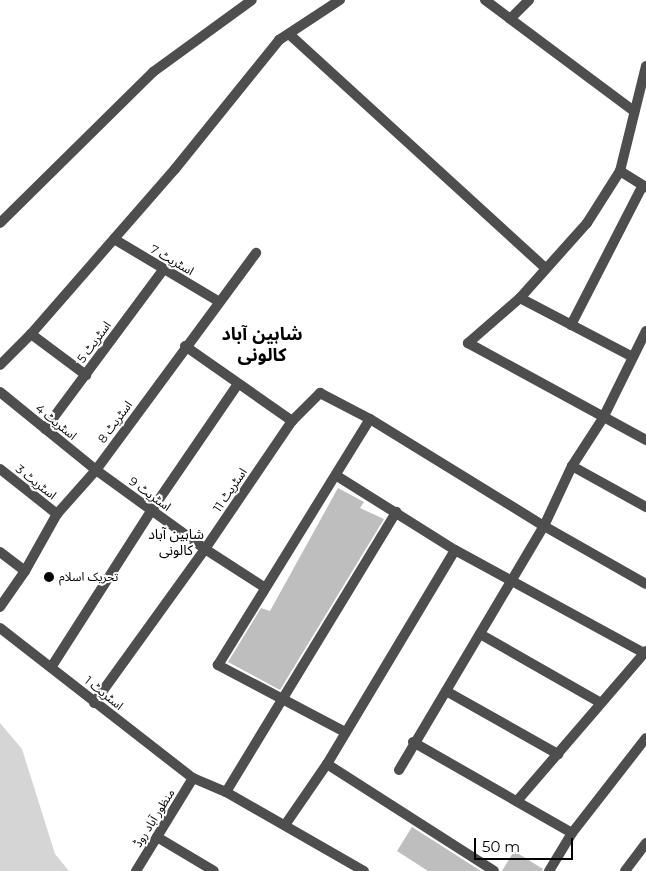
<!DOCTYPE html>
<html>
<head>
<meta charset="utf-8">
<style>
  body { margin:0 }
  #map { position:relative; width:646px; height:871px; overflow:hidden; background:#fff; font-family:Montserrat,"Noto Sans Arabic",sans-serif }
  div>[style] { position:absolute }
  .green>* { inset:0; background:#d5d5d5 }
  .building>* { inset:0; background:#bebebe }
  .minor>* { height:10px; margin:-5px; padding:0 5px; transform-origin:5px; border-radius:5px; background:#4e4e4e }
  .dots>* { width:14px; height:14px; translate:-50% -50%; box-sizing:border-box; border:2px solid #fff; border-radius:50% }
  span { translate:-50% -50%; white-space:nowrap; text-align:center; line-height:1.15; -webkit-text-stroke:4px #fff; paint-order:stroke }
  .street-label { font-size:12px; color:#000 }
  .poi-label { font-size:12px; color:#000 }
  .left { translate:0 -50%; text-align:left }
  .neighbourhood-label { font-size:14px; color:#000 }
  .district-label { font-size:18px; color:#000; font-weight:700 }
  .scale { position:absolute; left:474px; top:838px; width:99px; height:22px; box-sizing:border-box; border:2px solid #000; border-top:0; padding-left:6px; font-size:15px; line-height:18px; white-space:nowrap; color:#000; -webkit-text-stroke:4px #fff; paint-order:stroke }
</style>
</head>
<body>
<div id="map">
  <div class="green">
    <i style="clip-path:polygon(0 723px,22px 749px,55px 854px,69px 871px,0 871px)"></i>
  </div>
  <div class="building">
    <i style="clip-path:polygon(338px 488px,364px 502px,360px 508px,384px 519px,280px 690px,228px 662px,261px 608px,270px 611px)"></i>
    <i style="clip-path:polygon(412px 827px,481px 871px,428px 871px,397px 851px)"></i>
    <i style="clip-path:polygon(514px 851px,543px 869px,542px 871px,502px 871px)"></i>
  </div>
  <div class="minor">
    <i style="left:485px;top:0;width:186px;rotate:36.7deg"></i>
    <i style="left:510px;top:19px;width:27px;rotate:-45deg"></i>
    <i style="left:289px;top:34px;width:348px;rotate:42.4deg"></i>
    <i style="left:646px;top:66px;width:108px;rotate:103.9deg"></i>
    <i style="left:620px;top:171px;width:62px;rotate:122.4deg"></i>
    <i style="left:587px;top:223px;width:101px;rotate:131.8deg"></i>
    <i style="left:520px;top:298px;width:69px;rotate:139.1deg"></i>
    <i style="left:468px;top:343px;width:203px;rotate:28.6deg"></i>
    <i style="left:620px;top:171px;width:31px;rotate:32deg"></i>
    <i style="left:0;top:223px;width:215px;rotate:-44.6deg"></i>
    <i style="left:153px;top:72px;width:122px;rotate:-36deg"></i>
    <i style="left:114px;top:239px;width:121px;rotate:30.8deg"></i>
    <i style="left:520px;top:298px;width:127px;rotate:27.6deg"></i>
    <i style="left:571px;top:325px;width:157px;rotate:-62.8deg"></i>
    <i style="left:31px;top:334px;width:69px;rotate:36.7deg"></i>
    <i style="left:185px;top:346px;width:131px;rotate:35deg"></i>
    <i style="left:0;top:365px;width:44px;rotate:-45deg"></i>
    <i style="left:31px;top:334px;width:219px;rotate:-48.9deg"></i>
    <i style="left:175px;top:169px;width:166px;rotate:-51.1deg"></i>
    <i style="left:279px;top:40px;width:73px;rotate:-33.3deg"></i>
    <i style="left:0;top:392px;width:124px;rotate:39.1deg"></i>
    <i style="left:96px;top:470px;width:135px;rotate:35.9deg"></i>
    <i style="left:205px;top:549px;width:70px;rotate:32.8deg"></i>
    <i style="left:45px;top:429px;width:198px;rotate:-53.4deg"></i>
    <i style="left:572px;top:466px;width:85px;rotate:29deg"></i>
    <i style="left:0;top:469px;width:73px;rotate:38.3deg"></i>
    <i style="left:337px;top:476px;width:139px;rotate:32.1deg"></i>
    <i style="left:455px;top:550px;width:215px;rotate:28.6deg"></i>
    <i style="left:0;top:552px;width:31px;rotate:37deg"></i>
    <i style="left:0;top:607px;width:44px;rotate:-55.2deg"></i>
    <i style="left:25px;top:571px;width:65px;rotate:-60.7deg"></i>
    <i style="left:57px;top:514px;width:59px;rotate:-48.4deg"></i>
    <i style="left:96px;top:470px;width:270px;rotate:-53.6deg"></i>
    <i style="left:0;top:628px;width:244px;rotate:37.9deg"></i>
    <i style="left:193px;top:778px;width:36px;rotate:23deg"></i>
    <i style="left:226px;top:792px;width:159px;rotate:29.8deg"></i>
    <i style="left:480px;top:634px;width:139px;rotate:29.7deg"></i>
    <i style="left:52px;top:666px;width:184px;rotate:-57.4deg"></i>
    <i style="left:151px;top:511px;width:154px;rotate:-55.6deg"></i>
    <i style="left:446px;top:691px;width:129px;rotate:29.4deg"></i>
    <i style="left:94px;top:703px;width:190px;rotate:-54.2deg"></i>
    <i style="left:205px;top:549px;width:155px;rotate:-55.8deg"></i>
    <i style="left:292px;top:421px;width:40px;rotate:-45deg"></i>
    <i style="left:320px;top:393px;width:56px;rotate:27.5deg"></i>
    <i style="left:370px;top:419px;width:204px;rotate:31.6deg"></i>
    <i style="left:544px;top:526px;width:117px;rotate:29.6deg"></i>
    <i style="left:345px;top:732px;width:144px;rotate:-152.2deg"></i>
    <i style="left:218px;top:665px;width:289px;rotate:-58.3deg"></i>
    <i style="left:413px;top:742px;width:183px;rotate:29.8deg"></i>
    <i style="left:327px;top:764px;width:198px;rotate:32.6deg"></i>
    <i style="left:399px;top:770px;width:284px;rotate:-59.3deg"></i>
    <i style="left:544px;top:526px;width:66px;rotate:-65deg"></i>
    <i style="left:572px;top:466px;width:57px;rotate:-57.1deg"></i>
    <i style="left:603px;top:418px;width:97px;rotate:-63.7deg"></i>
    <i style="left:226px;top:792px;width:328px;rotate:-58.7deg"></i>
    <i style="left:517px;top:801px;width:198px;rotate:-49.3deg"></i>
    <i style="left:285px;top:825px;width:74px;rotate:-55.5deg"></i>
    <i style="left:327px;top:764px;width:249px;rotate:-59.1deg"></i>
    <i style="left:157px;top:837px;width:66px;rotate:30.8deg"></i>
    <i style="left:136px;top:871px;width:109px;rotate:-58.5deg"></i>
    <i style="left:549px;top:871px;width:44px;rotate:-58.8deg"></i>
    <i style="left:572px;top:833px;width:120px;rotate:-52.1deg"></i>
    <i style="left:625px;top:871px;width:35px;rotate:-53deg"></i>
  </div>
  <div class="dots">
    <i style="left:49px;top:577px;background:#000"></i>
  </div>
  <div class="street-label">
    <span style="left:172px;top:260px;rotate:30deg">اسٹریٹ 7</span>
    <span style="left:94px;top:342px;rotate:-54deg">اسٹریٹ 5</span>
    <span style="left:56px;top:422px;rotate:39deg">اسٹریٹ 4</span>
    <span style="left:115px;top:422px;rotate:-54deg">اسٹریٹ 8</span>
    <span style="left:36px;top:482px;rotate:38deg">اسٹریٹ 3</span>
    <span style="left:230px;top:490px;rotate:-56deg">اسٹریٹ 11</span>
    <span style="left:150px;top:494px;rotate:36deg">اسٹریٹ 9</span>
    <span style="left:104px;top:693px;rotate:39deg">اسٹریٹ 1</span>
    <span style="left:154px;top:818px;rotate:-58deg">منظور آباد روڈ</span>
  </div>
  <div class="poi-label">
    <span class="left" style="left:59px;top:577px">تحریک اسلام</span>
  </div>
  <div class="neighbourhood-label">
    <span style="left:176px;top:542px">شاہین آباد<br>کالونی</span>
  </div>
  <div class="district-label">
    <span style="left:262px;top:345px">شاہین آباد<br>کالونی</span>
  </div>
  <div class="scale">50 m</div>
</div>
</body>
</html>
